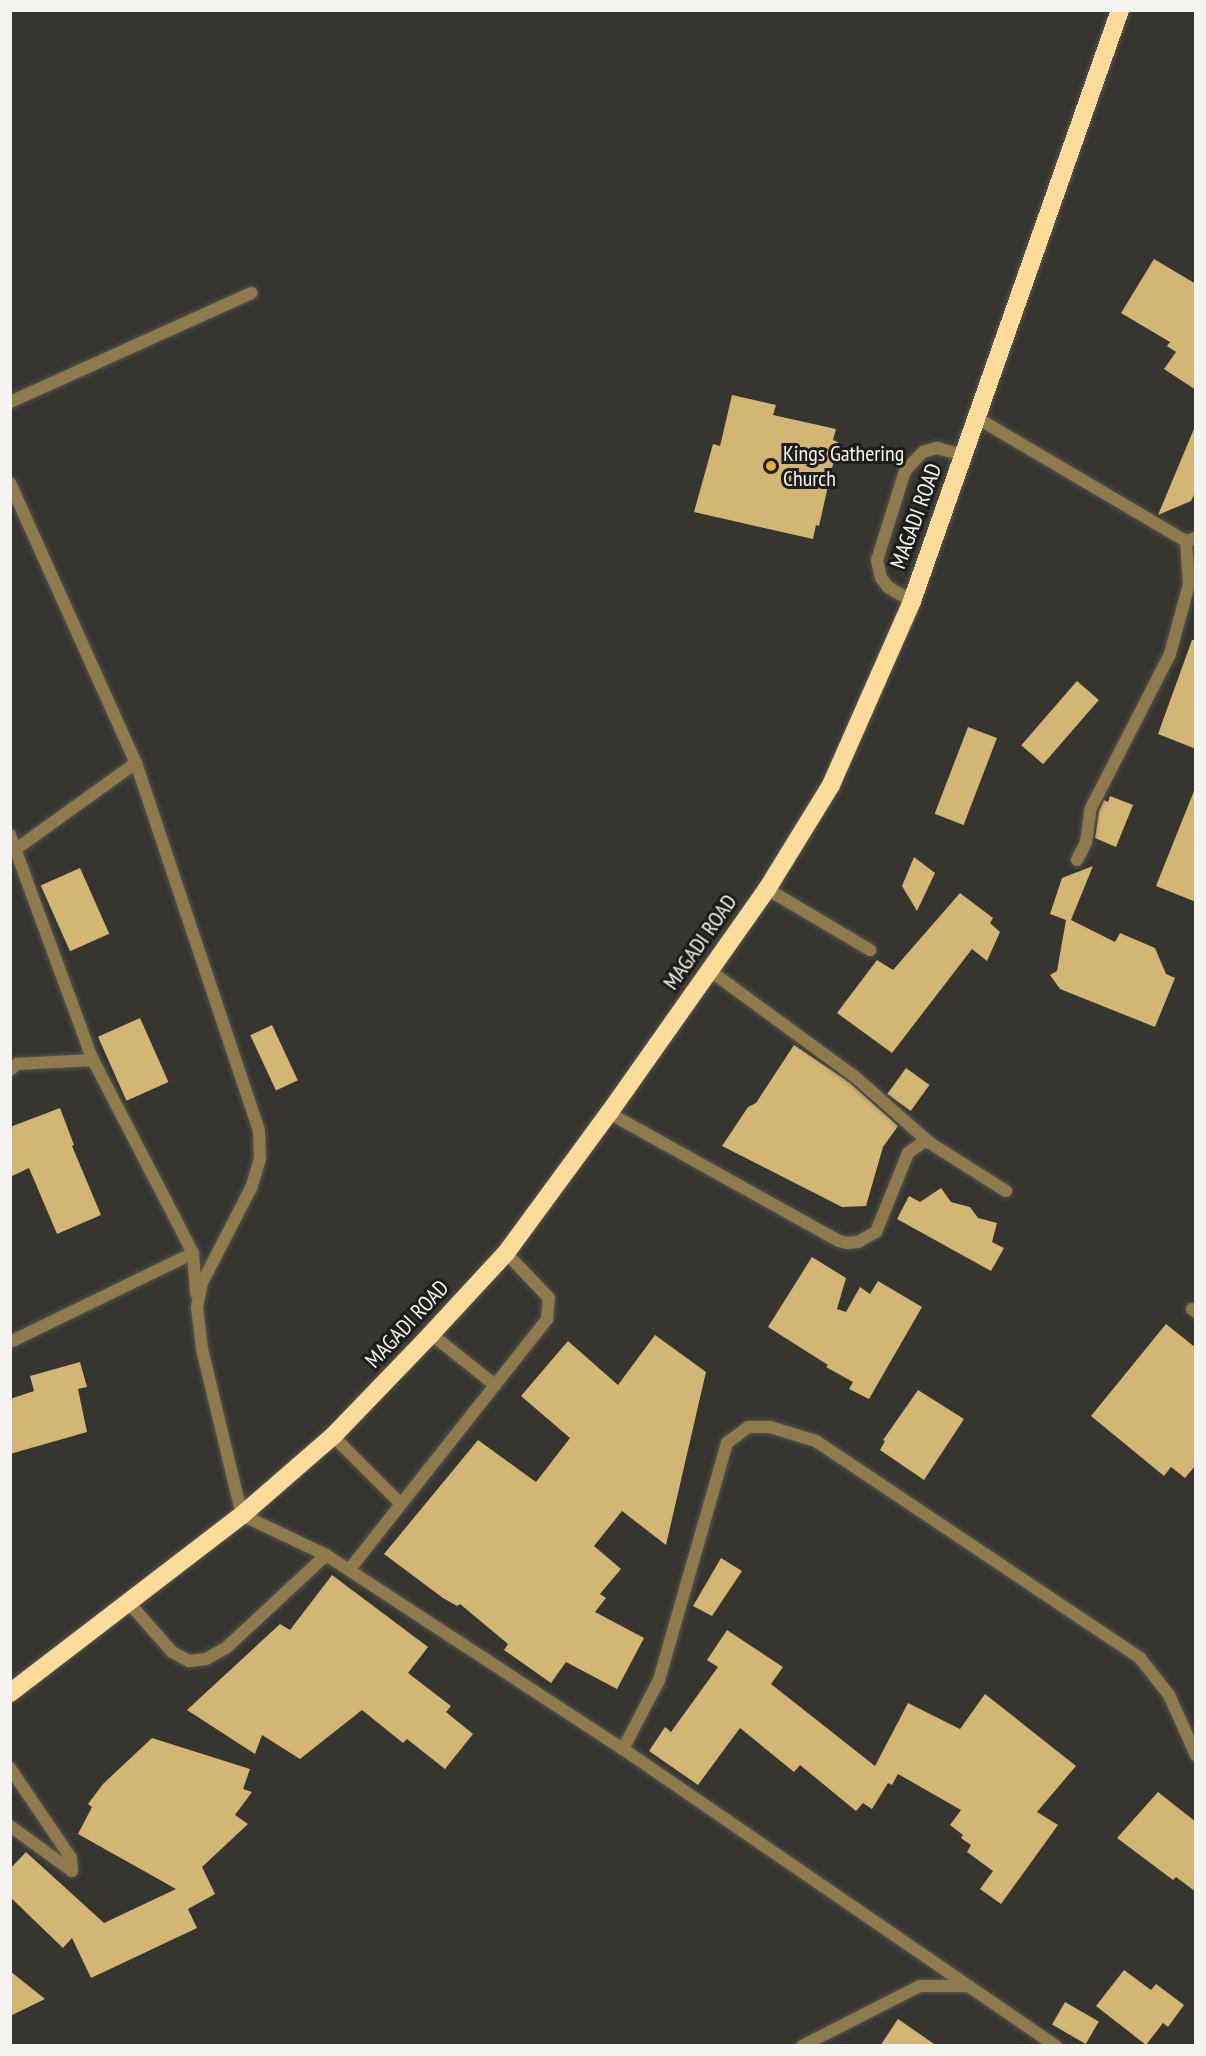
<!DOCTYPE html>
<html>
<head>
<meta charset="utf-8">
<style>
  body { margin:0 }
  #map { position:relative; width:1206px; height:2056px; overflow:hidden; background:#373530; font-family:"PT Sans Narrow",sans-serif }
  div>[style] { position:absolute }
  .building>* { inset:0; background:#d3b574; transform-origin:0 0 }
  .roads { filter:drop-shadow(0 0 2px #55544f) drop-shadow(0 0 2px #55544f) }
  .lane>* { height:12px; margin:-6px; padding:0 6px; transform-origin:6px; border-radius:6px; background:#8e7a4c }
  .street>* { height:12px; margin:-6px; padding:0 6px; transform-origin:6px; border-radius:6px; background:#8e7a4c }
  .highway>* { height:18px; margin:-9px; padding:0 9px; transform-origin:9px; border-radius:9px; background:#fadb99 }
  .dots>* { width:16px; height:16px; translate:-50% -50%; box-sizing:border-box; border:3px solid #1e1d1a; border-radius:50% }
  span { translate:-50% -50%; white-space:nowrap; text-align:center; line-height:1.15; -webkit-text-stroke:6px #1e1d1a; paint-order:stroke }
  .poi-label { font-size:22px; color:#f5f4f1 }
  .left { translate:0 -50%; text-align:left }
  .street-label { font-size:22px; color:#f5f4f1 }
  .frame { position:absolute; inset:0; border:12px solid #f5f4f1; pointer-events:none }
</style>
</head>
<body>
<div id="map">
  <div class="building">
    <i style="clip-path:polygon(1154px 259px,1196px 284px,1196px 390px,1164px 369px,1176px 352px,1167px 346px,1170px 342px,1121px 313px)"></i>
    <i style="clip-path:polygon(732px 395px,776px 405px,773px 415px,836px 429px,833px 440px,838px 442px,819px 526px,816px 525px,813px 539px,694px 512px,713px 444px,720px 446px)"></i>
    <i style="clip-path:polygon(1196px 424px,1196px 491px,1191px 501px,1158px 515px)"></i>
    <i style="clip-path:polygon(1192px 640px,1196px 640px,1196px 749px,1158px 734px)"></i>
    <i style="left:1077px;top:681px;width:29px;height:85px;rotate:41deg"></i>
    <i style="left:968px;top:727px;width:31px;height:93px;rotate:21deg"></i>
    <i style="clip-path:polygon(1194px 791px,1196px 792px,1196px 902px,1156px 886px)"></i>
    <i style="clip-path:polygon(1110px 796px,1133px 805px,1116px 847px,1095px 838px,1099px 811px,1104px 800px,1108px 802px)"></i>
    <i style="clip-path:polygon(914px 857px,935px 873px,917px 911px,902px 886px)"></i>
    <i style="clip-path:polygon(1093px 866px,1071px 920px,1115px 942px,1120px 933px,1155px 948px,1166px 974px,1175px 978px,1155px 1027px,1060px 989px,1050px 975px,1057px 971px,1066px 920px,1050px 914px,1062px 878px)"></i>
    <i style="left:80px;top:868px;width:72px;height:43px;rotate:66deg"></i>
    <i style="clip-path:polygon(960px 893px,993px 918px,990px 923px,1000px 932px,987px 961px,972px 949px,892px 1053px,837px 1013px,877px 960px,893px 970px)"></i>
    <i style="left:140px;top:1018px;width:70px;height:46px;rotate:66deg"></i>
    <i style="left:272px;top:1025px;width:61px;height:24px;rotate:65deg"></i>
    <i style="clip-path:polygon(794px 1045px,849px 1082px,898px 1126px,883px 1147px,866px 1206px,842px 1207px,722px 1146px,748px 1107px,756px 1103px)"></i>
    <i style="left:906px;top:1068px;width:29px;height:32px;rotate:36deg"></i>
    <i style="clip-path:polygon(60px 1108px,74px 1145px,72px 1146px,101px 1215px,57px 1234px,29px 1168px,10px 1177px,10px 1127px)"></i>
    <i style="clip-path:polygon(941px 1188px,951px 1202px,970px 1207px,978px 1218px,997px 1223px,992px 1242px,1004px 1248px,991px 1271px,897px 1219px,909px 1196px,920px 1202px)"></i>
    <i style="clip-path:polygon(812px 1257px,846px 1278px,837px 1309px,846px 1312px,860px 1287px,870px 1294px,878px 1281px,922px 1307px,869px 1399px,849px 1389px,853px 1382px,826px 1367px,828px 1365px,768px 1327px)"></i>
    <i style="clip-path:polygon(1166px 1324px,1196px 1348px,1196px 1465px,1185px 1478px,1171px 1467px,1164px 1476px,1091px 1416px)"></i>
    <i style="clip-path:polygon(655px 1335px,706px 1372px,666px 1545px,622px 1511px,594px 1546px,621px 1569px,600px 1594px,606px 1598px,595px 1612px,644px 1638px,617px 1689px,566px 1662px,551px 1683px,504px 1650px,508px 1644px,460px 1604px,457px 1606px,443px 1598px,384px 1554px,478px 1440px,536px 1482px,570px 1438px,521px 1396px,568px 1341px,618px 1385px)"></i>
    <i style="clip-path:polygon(80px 1362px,87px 1387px,78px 1389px,87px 1432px,10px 1454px,10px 1399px,34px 1391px,30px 1376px)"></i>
    <i style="clip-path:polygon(918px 1390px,964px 1419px,924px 1480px,880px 1450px,885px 1441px,883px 1440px)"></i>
    <i style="clip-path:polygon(721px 1558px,742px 1571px,712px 1616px,693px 1606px)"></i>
    <i style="clip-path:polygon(332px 1575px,428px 1647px,408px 1673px,451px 1706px,446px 1712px,473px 1734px,445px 1769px,407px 1739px,403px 1743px,362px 1710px,300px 1759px,262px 1735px,255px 1754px,187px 1710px,280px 1624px,290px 1630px)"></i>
    <i style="clip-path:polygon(727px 1630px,783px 1667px,771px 1684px,875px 1766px,908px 1703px,960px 1729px,985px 1694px,1076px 1766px,1037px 1812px,1058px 1825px,1001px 1904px,980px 1889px,993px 1871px,967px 1852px,971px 1845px,961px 1838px,963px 1835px,950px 1825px,961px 1810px,898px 1774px,892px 1785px,888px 1783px,872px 1809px,863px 1803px,856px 1811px,800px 1765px,794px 1772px,740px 1728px,698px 1785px,649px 1751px,665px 1727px,671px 1732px,718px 1667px,707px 1660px)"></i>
    <i style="clip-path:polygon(152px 1738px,250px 1769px,243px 1789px,252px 1792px,235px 1815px,248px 1824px,202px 1867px,215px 1894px,188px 1909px,197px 1928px,91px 1978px,72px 1938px,63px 1948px,10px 1897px,10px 1869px,26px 1852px,104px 1923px,176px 1889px,78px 1834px,92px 1807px,88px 1804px,103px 1784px)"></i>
    <i style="clip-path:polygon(1158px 1792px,1196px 1822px,1196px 1892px,1176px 1877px,1173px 1880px,1117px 1838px)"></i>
    <i style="clip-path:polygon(1124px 1970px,1151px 1990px,1156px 1984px,1184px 2005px,1168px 2027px,1163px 2023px,1146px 2045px,1096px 2006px)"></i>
    <i style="clip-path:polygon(10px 1971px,45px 1999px,10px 2016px)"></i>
    <i style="left:1065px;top:2002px;width:39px;height:26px;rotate:30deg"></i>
    <i style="clip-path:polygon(898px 2019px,937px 2046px,880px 2046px)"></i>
  </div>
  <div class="roads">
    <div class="lane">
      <i style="left:912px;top:601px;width:28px;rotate:-150deg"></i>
      <i style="left:888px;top:587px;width:11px;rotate:-128deg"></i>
      <i style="left:881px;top:578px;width:18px;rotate:-103deg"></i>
      <i style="left:877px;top:560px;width:93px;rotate:-72.5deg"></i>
      <i style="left:905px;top:471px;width:26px;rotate:-47deg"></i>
      <i style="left:923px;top:452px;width:15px;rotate:-16deg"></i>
      <i style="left:937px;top:448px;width:27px;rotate:15deg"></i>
      <i style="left:767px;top:889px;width:120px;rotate:30.6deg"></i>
      <i style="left:709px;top:970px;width:180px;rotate:36.2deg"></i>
      <i style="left:854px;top:1076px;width:101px;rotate:41.4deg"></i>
      <i style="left:609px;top:1113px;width:263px;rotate:29.1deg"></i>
      <i style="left:839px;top:1241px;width:8px;rotate:14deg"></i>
      <i style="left:847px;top:1243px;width:11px;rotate:-5deg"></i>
      <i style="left:858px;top:1242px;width:21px;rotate:-29deg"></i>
      <i style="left:876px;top:1232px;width:85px;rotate:-67.9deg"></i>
      <i style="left:908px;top:1153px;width:19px;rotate:-35deg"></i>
      <i style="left:924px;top:1142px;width:6px;rotate:9deg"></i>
      <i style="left:930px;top:1143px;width:90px;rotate:32.3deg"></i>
      <i style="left:431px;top:1334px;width:82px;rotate:38.6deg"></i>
      <i style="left:333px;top:1436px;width:96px;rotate:45deg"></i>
      <i style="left:349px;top:1570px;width:320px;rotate:-51.7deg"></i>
      <i style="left:547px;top:1319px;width:21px;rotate:-85deg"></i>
      <i style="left:549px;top:1298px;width:62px;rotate:-133.7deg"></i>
      <i style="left:10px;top:1768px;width:109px;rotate:55.9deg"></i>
      <i style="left:71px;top:1858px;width:13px;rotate:86deg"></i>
      <i style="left:72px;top:1871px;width:77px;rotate:-144deg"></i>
    </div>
    <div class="street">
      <i style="left:10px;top:402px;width:265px;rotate:-24.3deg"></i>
      <i style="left:977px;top:418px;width:243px;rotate:30.5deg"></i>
      <i style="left:1186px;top:541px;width:10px;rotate:-17deg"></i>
      <i style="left:10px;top:483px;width:307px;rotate:65.8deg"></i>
      <i style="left:136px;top:763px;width:387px;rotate:71.5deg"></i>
      <i style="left:259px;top:1130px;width:29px;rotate:88deg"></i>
      <i style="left:260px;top:1159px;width:30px;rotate:107deg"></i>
      <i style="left:251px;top:1188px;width:107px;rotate:117.3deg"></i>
      <i style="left:202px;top:1283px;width:25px;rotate:102deg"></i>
      <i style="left:197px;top:1307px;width:42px;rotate:83.2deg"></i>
      <i style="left:202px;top:1349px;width:171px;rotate:76.5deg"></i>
      <i style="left:242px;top:1515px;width:93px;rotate:25.5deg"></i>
      <i style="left:326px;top:1555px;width:27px;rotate:33deg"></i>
      <i style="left:349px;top:1570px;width:327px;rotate:33.2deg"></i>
      <i style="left:623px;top:1749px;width:525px;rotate:34.45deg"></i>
      <i style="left:10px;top:835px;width:240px;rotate:69.8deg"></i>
      <i style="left:93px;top:1060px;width:217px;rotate:62.6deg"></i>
      <i style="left:193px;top:1253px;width:40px;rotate:85.7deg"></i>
      <i style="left:12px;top:852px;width:153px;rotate:-35.7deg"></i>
      <i style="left:1077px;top:860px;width:20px;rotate:-63deg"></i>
      <i style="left:1086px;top:842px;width:34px;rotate:-82deg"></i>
      <i style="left:1091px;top:808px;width:173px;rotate:-62.8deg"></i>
      <i style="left:1170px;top:654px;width:73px;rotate:-74.8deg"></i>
      <i style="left:1189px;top:584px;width:43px;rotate:-94deg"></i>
      <i style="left:10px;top:1070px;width:9px;rotate:-41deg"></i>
      <i style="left:17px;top:1064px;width:76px;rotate:-3deg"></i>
      <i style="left:1192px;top:1309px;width:5px;rotate:37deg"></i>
      <i style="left:10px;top:1342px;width:203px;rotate:-25.9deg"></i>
      <i style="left:129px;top:1603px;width:65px;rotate:48.7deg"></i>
      <i style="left:172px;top:1652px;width:19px;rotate:28deg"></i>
      <i style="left:189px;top:1661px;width:17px;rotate:-7deg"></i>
      <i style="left:206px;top:1659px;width:23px;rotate:-29deg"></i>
      <i style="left:226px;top:1648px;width:137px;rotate:-42.9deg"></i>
      <i style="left:623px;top:1749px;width:78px;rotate:-62.4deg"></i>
      <i style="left:659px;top:1680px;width:247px;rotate:-74deg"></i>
      <i style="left:727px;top:1443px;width:26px;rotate:-37deg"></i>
      <i style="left:748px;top:1427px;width:22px"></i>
      <i style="left:770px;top:1427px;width:48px;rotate:16.9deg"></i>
      <i style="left:816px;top:1441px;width:390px;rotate:33.8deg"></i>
      <i style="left:1140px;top:1658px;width:47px;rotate:51.9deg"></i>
      <i style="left:1169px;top:1695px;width:66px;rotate:65.8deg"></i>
      <i style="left:802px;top:2046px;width:132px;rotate:-27deg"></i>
      <i style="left:920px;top:1986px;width:49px"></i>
    </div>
    <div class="highway">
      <i style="left:10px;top:1693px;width:292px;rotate:-37.5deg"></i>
      <i style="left:242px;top:1515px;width:121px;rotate:-41deg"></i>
      <i style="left:333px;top:1436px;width:141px;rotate:-46.1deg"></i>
      <i style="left:431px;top:1334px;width:110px;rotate:-47.2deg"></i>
      <i style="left:506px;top:1253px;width:174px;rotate:-53.7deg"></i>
      <i style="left:609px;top:1113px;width:274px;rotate:-54.8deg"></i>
      <i style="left:767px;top:889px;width:122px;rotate:-58.4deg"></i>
      <i style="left:831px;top:785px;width:201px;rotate:-66.2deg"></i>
      <i style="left:912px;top:601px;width:627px;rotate:-70.61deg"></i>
    </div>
  </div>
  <div class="dots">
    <i style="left:771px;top:466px;background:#e0b034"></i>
  </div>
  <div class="poi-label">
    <span class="left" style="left:783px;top:466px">Kings Gathering<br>Church</span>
  </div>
  <div class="street-label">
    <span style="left:916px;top:516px;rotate:-70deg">MAGADI ROAD</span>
    <span style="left:700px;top:942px;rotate:-55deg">MAGADI ROAD</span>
    <span style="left:407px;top:1324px;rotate:-47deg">MAGADI ROAD</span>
  </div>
  <div class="frame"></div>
</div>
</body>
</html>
